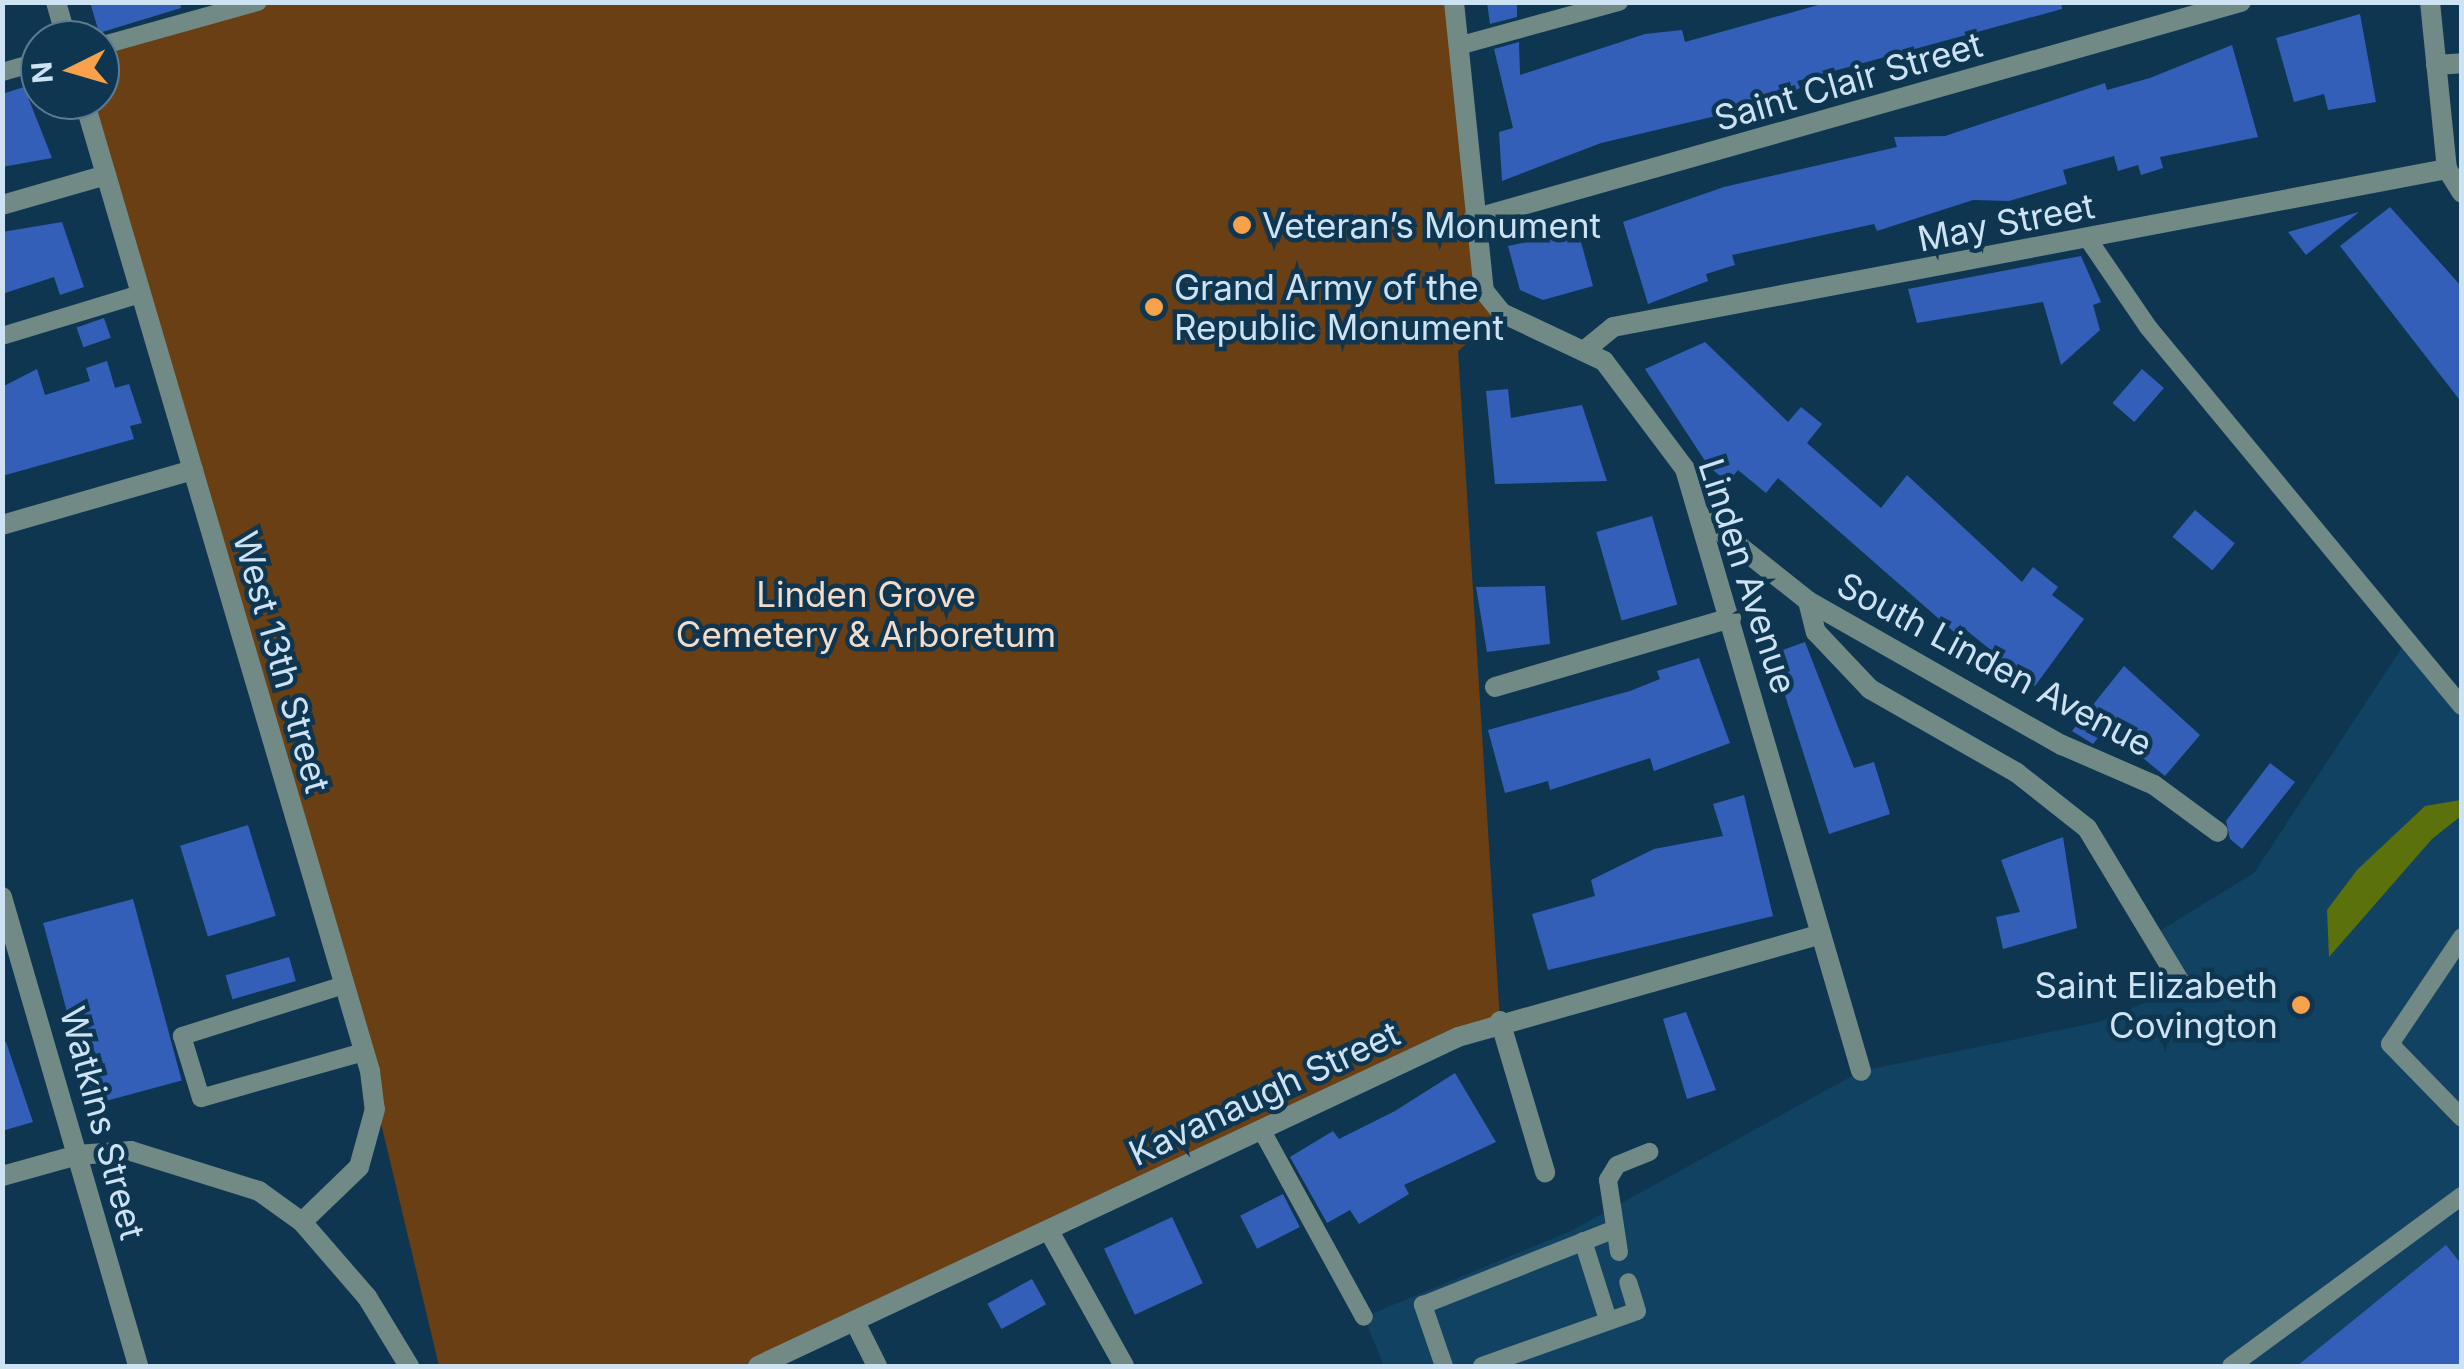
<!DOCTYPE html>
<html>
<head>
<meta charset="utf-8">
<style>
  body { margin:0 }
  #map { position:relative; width:2464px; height:1369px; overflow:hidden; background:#0f3651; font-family:Inter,sans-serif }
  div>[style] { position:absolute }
  .built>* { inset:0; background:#124262 }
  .green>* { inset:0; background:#693f13 }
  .water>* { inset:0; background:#5a710c }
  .building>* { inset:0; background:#335fb9; transform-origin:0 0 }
  .service>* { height:18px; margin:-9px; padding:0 9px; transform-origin:9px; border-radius:9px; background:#718a85 }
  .minor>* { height:20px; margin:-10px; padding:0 10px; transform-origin:10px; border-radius:10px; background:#718a85 }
  .dots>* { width:28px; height:28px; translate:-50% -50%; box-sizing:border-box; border:5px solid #0f3651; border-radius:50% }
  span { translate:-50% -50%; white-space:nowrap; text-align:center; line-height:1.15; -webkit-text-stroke:9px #0f3651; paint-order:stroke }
  .street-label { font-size:35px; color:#cde2f3 }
  .poi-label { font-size:35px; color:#cde2f3 }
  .left { translate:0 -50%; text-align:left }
  .right { translate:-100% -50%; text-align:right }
  .park-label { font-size:35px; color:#f3dcc9 }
  .frame { position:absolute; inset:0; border:5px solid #cde2f3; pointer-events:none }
  .north { position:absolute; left:20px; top:20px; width:100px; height:100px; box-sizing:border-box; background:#0f3651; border:2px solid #5b7b92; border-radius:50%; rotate:265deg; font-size:28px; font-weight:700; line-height:40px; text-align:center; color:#cde2f3 }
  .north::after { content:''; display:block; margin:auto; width:35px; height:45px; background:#f7a14a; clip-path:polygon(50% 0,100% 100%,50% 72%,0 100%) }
</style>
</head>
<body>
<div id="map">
  <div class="built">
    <i style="clip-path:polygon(2407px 640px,2461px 706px,2461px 1366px,1384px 1366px,1364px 1317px,1571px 1231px,1861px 1071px,2099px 1022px,2182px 987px,2150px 937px,2254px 873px)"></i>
  </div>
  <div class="green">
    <i style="clip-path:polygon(258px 3px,1454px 3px,1477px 258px,1502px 313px,1458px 351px,1500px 1021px,758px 1366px,439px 1366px,364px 1052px,84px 100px,100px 100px,100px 46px)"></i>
  </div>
  <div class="water">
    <i style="clip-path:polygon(2461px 800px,2461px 816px,2432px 839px,2329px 957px,2327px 910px,2357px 870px,2425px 806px)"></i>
  </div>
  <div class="building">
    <i style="clip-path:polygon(90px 2px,180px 2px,181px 8px,99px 33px)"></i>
    <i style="clip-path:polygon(1487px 2px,1517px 2px,1517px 17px,1490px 24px)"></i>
    <i style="clip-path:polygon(1829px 2px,2061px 2px,2062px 9px,1797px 81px,1800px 88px,1767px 104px,1601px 143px,1502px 181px,1499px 132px,1513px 128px,1494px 49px,1519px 42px,1520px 75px,1645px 34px,1682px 30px,1685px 42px)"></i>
    <i style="clip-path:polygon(2360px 14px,2376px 102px,2328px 110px,2324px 94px,2294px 102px,2276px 38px)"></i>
    <i style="clip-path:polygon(2232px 45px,2258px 137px,2160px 157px,2163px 168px,2141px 175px,2138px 165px,2118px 171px,2114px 156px,2063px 170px,2067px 184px,2009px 201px,1973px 200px,1877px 231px,1874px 224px,1732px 255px,1735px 265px,1706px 274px,1708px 281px,1648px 304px,1623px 222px,1724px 187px,1897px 147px,1894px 137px,1945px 136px,2105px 83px,2107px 90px,2150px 78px)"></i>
    <i style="clip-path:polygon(24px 87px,52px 158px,2px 167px,2px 94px)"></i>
    <i style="clip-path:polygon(2390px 207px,2462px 287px,2462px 403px,2340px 246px)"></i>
    <i style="clip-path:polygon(2359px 212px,2306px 255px,2288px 232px)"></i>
    <i style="clip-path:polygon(62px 222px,84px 287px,60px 295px,54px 277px,2px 294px,2px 232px)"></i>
    <i style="clip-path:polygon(1578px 231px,1593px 286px,1543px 300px,1520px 290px,1508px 246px)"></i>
    <i style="clip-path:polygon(2081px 256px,2101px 302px,2093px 305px,2100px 330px,2061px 365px,2043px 302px,1917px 323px,1908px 289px)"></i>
    <i style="left:104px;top:318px;width:21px;height:29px;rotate:71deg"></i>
    <i style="clip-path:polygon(1705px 342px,1788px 422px,1801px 407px,1822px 424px,1807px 443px,1881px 508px,1907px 475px,2022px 582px,2033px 567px,2058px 587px,2052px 595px,2084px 619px,2035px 686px,1960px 625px,1954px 632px,1778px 478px,1766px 493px,1738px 470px,1728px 482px,1709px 467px,1645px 369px)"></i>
    <i style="clip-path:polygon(107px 361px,115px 388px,129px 384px,142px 423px,130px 426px,134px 439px,2px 476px,2px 387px,37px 369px,45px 395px,90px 381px,86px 368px)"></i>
    <i style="left:2142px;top:369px;width:29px;height:45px;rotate:41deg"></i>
    <i style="clip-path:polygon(1508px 389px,1511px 418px,1582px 405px,1607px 481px,1495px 484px,1486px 391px)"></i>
    <i style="left:2195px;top:510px;width:52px;height:35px;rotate:40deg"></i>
    <i style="left:1652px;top:516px;width:92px;height:58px;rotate:74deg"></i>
    <i style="clip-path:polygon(1545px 586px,1550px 644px,1487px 652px,1476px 587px)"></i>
    <i style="clip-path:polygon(1805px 642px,1854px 768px,1874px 762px,1890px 814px,1829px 834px,1772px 654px)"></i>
    <i style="clip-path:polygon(1699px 658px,1730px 743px,1654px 771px,1650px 758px,1550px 790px,1548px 781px,1505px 793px,1488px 730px,1630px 691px,1660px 679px,1657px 671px)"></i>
    <i style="clip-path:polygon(2124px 666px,2200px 735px,2165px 776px,2106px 728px,2093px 744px,2072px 731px)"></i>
    <i style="clip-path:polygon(2270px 763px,2295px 782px,2242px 849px,2230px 839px,2226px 821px)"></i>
    <i style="clip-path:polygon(1744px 795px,1773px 916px,1548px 970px,1532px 914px,1595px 896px,1591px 880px,1654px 849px,1723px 836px,1713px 804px)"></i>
    <i style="left:248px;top:825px;width:95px;height:71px;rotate:73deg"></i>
    <i style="clip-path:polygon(2063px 837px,2077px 928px,2003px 949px,1996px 917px,2020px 912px,2001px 860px)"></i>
    <i style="left:133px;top:899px;width:188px;height:93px;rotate:75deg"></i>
    <i style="left:289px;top:957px;width:25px;height:66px;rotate:74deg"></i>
    <i style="clip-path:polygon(1686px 1012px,1716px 1090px,1687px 1099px,1663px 1019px)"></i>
    <i style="clip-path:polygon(6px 1042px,33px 1122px,2px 1131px,2px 1043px)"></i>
    <i style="clip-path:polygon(1455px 1073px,1496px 1142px,1404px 1185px,1409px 1194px,1359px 1224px,1350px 1210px,1327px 1223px,1290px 1157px,1333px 1131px,1339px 1139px,1395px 1111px)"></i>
    <i style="left:1283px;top:1194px;width:37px;height:48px;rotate:63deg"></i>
    <i style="left:1172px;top:1217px;width:73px;height:75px;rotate:65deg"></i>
    <i style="clip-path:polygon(2446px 1245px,2462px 1265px,2462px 1366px,2297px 1366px)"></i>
    <i style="left:1032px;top:1279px;width:29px;height:51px;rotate:61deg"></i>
  </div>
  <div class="service">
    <i style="left:100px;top:46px;width:164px;rotate:-15.6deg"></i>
    <i style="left:1458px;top:46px;width:167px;rotate:-15.3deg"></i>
    <i style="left:2px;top:72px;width:40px;rotate:-16deg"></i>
    <i style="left:2088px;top:239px;width:107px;rotate:55.7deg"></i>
    <i style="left:2148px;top:327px;width:492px;rotate:50.4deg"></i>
    <i style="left:2px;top:336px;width:144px;rotate:-16.9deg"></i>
    <i style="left:2462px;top:937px;width:129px;rotate:123.9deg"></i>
    <i style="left:2390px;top:1044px;width:103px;rotate:45.8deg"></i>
    <i style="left:344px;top:985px;width:170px;rotate:162.5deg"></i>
    <i style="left:182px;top:1036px;width:65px;rotate:73deg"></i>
    <i style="left:201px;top:1098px;width:169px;rotate:-15.8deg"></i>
    <i style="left:1261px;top:1129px;width:214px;rotate:61.3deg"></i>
    <i style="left:1583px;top:1241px;width:83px;rotate:72.4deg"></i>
    <i style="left:1619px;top:1252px;width:73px;rotate:-98.7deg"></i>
    <i style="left:1608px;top:1180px;width:17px;rotate:-59deg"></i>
    <i style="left:1617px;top:1165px;width:35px;rotate:-22deg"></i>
    <i style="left:1444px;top:1366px;width:65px;rotate:-109deg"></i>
    <i style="left:1423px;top:1305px;width:203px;rotate:-21.6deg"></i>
    <i style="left:1482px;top:1366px;width:164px;rotate:-19.5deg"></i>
    <i style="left:1637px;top:1311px;width:30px;rotate:-107deg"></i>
    <i style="left:2231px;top:1366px;width:287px;rotate:-36.4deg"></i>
  </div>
  <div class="minor">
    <i style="left:56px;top:2px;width:40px;rotate:74deg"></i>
    <i style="left:1454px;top:2px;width:291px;rotate:84.1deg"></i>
    <i style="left:1484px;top:291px;width:28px;rotate:51deg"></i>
    <i style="left:1502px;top:313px;width:113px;rotate:25.2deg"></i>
    <i style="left:1604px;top:361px;width:135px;rotate:53.1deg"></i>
    <i style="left:1685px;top:469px;width:627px;rotate:73.7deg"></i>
    <i style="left:2430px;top:2px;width:168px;rotate:84.2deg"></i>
    <i style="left:2447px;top:169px;width:28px;rotate:58deg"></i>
    <i style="left:2436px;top:65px;width:26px;rotate:-4deg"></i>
    <i style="left:84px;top:100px;width:1012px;rotate:73.59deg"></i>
    <i style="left:370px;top:1071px;width:38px;rotate:83deg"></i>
    <i style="left:375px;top:1109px;width:60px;rotate:105.4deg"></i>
    <i style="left:359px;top:1167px;width:79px;rotate:136deg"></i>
    <i style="left:2px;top:205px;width:108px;rotate:-16.1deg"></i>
    <i style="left:1473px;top:219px;width:798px;rotate:-15.78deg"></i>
    <i style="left:1585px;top:350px;width:36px;rotate:-39deg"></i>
    <i style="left:1613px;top:327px;width:849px;rotate:-10.73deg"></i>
    <i style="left:1700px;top:515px;width:138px;rotate:38.5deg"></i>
    <i style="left:1808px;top:601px;width:292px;rotate:29.6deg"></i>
    <i style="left:2062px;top:745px;width:100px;rotate:23.5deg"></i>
    <i style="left:2154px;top:785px;width:79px;rotate:36.3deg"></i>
    <i style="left:2px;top:525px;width:199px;rotate:-16.1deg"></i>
    <i style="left:1808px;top:601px;width:32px;rotate:76deg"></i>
    <i style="left:1816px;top:632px;width:79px;rotate:46.5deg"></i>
    <i style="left:1870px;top:689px;width:169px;rotate:29.7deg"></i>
    <i style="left:2017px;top:773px;width:89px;rotate:38.2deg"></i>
    <i style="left:2087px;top:828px;width:186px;rotate:58.9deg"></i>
    <i style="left:1495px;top:687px;width:246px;rotate:-16.3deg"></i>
    <i style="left:2px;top:897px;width:488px;rotate:73.8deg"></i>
    <i style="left:1500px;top:1021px;width:158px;rotate:73.4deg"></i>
    <i style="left:2px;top:1176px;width:78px;rotate:-15.6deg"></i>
    <i style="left:77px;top:1155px;width:54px;rotate:-4.2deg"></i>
    <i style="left:131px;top:1151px;width:134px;rotate:17.4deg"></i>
    <i style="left:259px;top:1191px;width:53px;rotate:35.8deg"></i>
    <i style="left:302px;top:1222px;width:99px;rotate:49.1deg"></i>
    <i style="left:367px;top:1297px;width:81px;rotate:58.7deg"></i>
    <i style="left:1049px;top:1231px;width:154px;rotate:60.9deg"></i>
    <i style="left:855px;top:1322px;width:49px;rotate:63.4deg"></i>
    <i style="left:758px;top:1366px;width:773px;rotate:-25.17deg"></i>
    <i style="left:1458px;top:1037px;width:375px;rotate:-15.8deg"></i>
  </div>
  <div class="dots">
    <i style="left:1242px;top:225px;background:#f7a14a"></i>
    <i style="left:1154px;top:307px;background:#f7a14a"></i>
    <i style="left:2301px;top:1005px;background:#f7a14a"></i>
  </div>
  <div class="street-label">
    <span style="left:1848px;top:81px;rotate:-16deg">Saint Clair Street</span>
    <span style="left:2006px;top:222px;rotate:-11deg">May Street</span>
    <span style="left:1748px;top:576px;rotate:72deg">Linden Avenue</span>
    <span style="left:282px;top:662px;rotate:74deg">West 13th Street</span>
    <span style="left:1995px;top:664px;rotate:28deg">South Linden Avenue</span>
    <span style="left:1264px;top:1093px;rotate:-25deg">Kavanaugh Street</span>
    <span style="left:103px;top:1123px;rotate:75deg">Watkins Street</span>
  </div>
  <div class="poi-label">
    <span class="left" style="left:1262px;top:225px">Veteran’s Monument</span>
    <span class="left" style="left:1174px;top:307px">Grand Army of the<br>Republic Monument</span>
    <span class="right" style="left:2278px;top:1005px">Saint Elizabeth<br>Covington</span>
  </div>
  <div class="park-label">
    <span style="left:866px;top:614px">Linden Grove<br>Cemetery &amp; Arboretum</span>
  </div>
  <div class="frame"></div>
  <div class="north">N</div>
</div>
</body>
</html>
